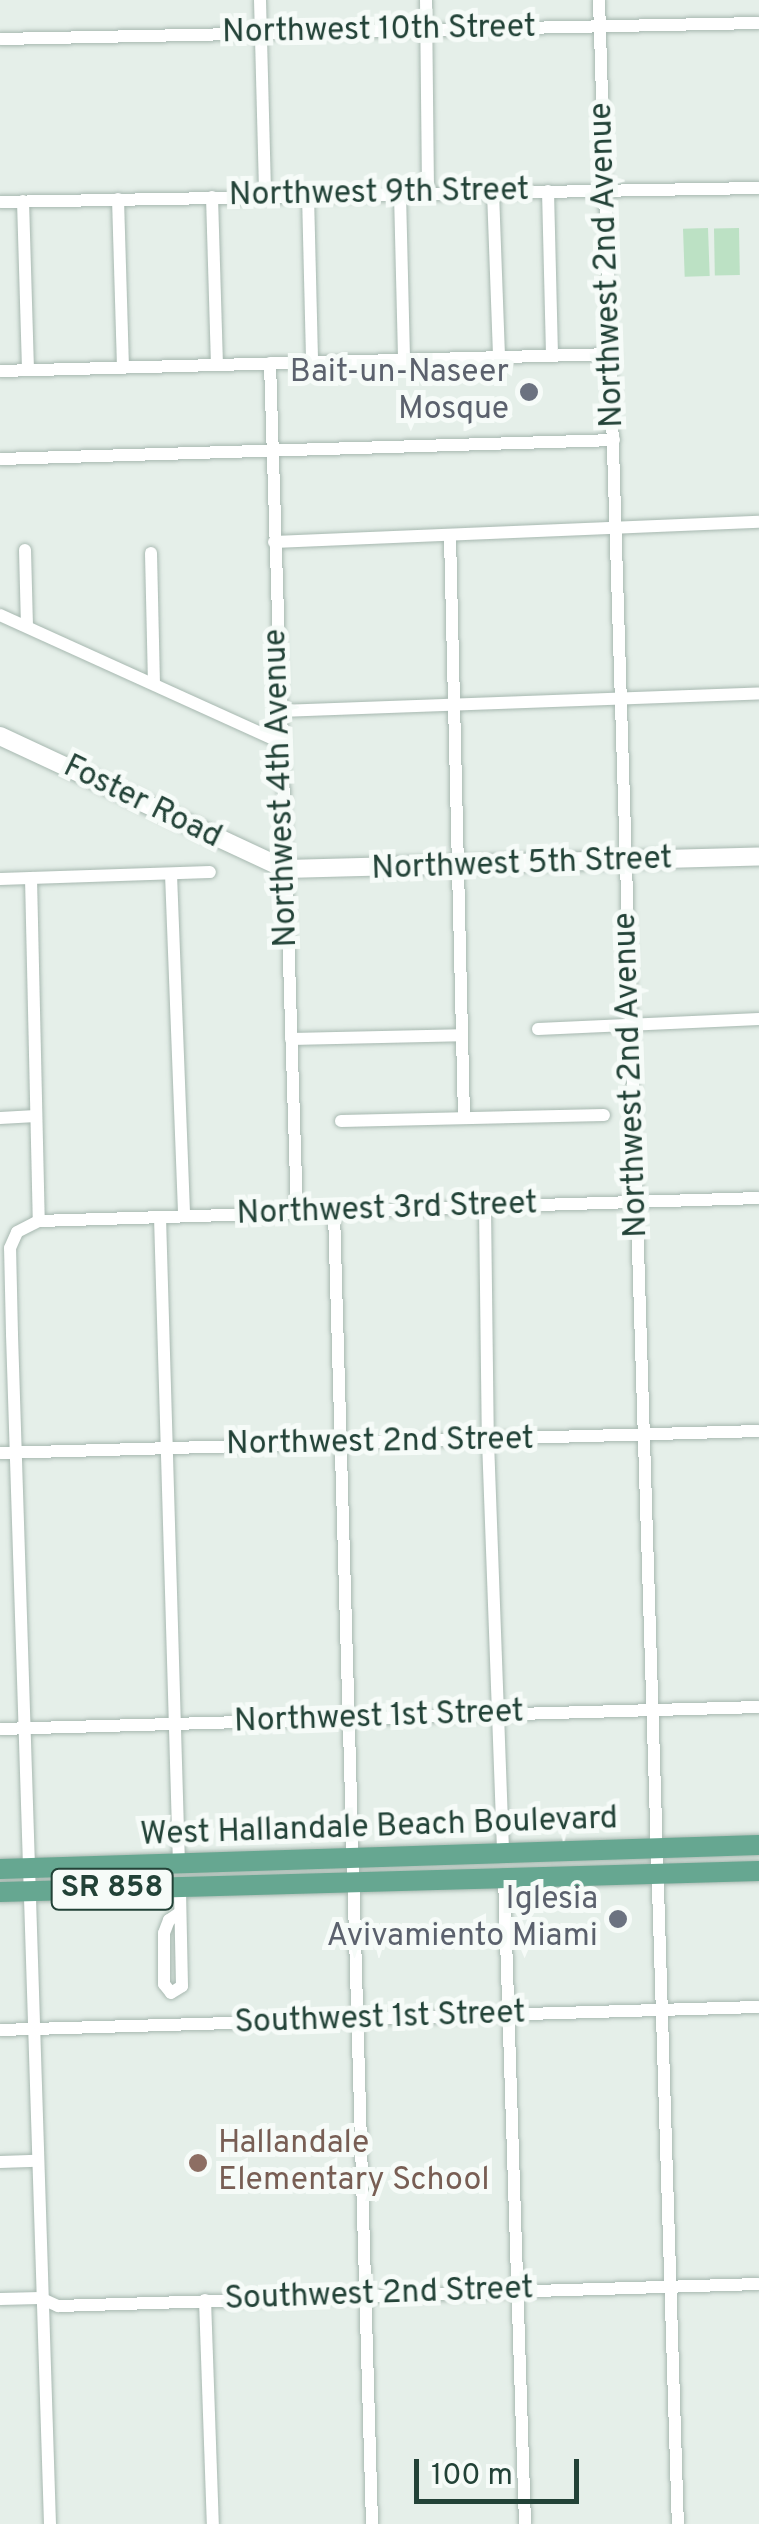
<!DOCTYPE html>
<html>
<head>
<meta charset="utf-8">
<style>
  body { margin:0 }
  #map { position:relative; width:759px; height:2524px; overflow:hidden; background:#e5efe9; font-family:Overpass,sans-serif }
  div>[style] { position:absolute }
  .green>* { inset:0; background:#bce1c4; transform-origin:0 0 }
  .roads { filter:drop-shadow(0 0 2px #a7b8b0) drop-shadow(0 0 2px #a7b8b0) }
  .street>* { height:12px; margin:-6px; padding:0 6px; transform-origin:6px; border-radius:6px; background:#fff }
  .secondary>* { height:18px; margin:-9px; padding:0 9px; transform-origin:9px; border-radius:9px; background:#fff }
  .primary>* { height:20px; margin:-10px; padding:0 10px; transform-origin:10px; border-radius:10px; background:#66a791 }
  .dots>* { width:28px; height:28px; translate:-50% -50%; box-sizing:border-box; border:5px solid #f6fbf8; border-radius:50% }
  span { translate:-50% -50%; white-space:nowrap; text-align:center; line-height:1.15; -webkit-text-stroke:10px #f6fbf8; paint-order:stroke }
  .shield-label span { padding:2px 8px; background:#f6fbf8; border:2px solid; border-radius:8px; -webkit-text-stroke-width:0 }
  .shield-label { font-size:30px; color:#224237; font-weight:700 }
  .street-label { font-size:32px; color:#224237 }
  .worship-label { font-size:32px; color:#5b616d }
  .right { translate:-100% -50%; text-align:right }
  .education-label { font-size:32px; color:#785e54 }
  .left { translate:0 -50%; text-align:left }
  .scale { position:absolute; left:414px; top:2459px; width:165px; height:45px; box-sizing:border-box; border:5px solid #224237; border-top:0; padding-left:12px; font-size:30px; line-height:35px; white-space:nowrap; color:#224237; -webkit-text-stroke:8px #f6fbf8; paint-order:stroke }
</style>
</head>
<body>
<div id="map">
  <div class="green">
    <i style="left:708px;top:228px;width:48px;height:25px;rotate:88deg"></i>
    <i style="left:739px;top:228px;width:47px;height:25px;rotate:89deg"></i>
  </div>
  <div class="roads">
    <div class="street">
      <i style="left:260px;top:0;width:196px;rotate:88.5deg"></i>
      <i style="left:426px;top:0;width:194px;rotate:89.4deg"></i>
      <i style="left:599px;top:0;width:2525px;rotate:88.21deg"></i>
      <i style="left:0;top:39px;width:759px;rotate:-1.21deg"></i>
      <i style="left:548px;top:191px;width:164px;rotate:88.6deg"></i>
      <i style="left:493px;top:192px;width:164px;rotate:87.9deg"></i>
      <i style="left:400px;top:194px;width:166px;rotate:88.6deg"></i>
      <i style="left:308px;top:195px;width:166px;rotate:88.6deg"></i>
      <i style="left:212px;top:197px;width:166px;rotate:88.3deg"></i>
      <i style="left:118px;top:199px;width:169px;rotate:88.3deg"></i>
      <i style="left:23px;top:201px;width:169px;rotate:88.3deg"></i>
      <i style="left:0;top:202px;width:759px;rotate:-1.06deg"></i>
      <i style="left:270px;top:363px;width:850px;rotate:88.18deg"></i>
      <i style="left:0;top:371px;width:613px;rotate:-1.59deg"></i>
      <i style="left:0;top:459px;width:614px;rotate:-1.77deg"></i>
      <i style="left:450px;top:536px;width:581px;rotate:88.62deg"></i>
      <i style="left:274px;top:542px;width:485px;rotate:-2.4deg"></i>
      <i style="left:25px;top:550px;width:76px;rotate:88.5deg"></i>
      <i style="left:151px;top:553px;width:130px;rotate:88.7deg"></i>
      <i style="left:0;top:615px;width:307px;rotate:24.4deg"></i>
      <i style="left:279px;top:711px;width:480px;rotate:-2.1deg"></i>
      <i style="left:171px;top:874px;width:342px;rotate:87.8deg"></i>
      <i style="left:31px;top:878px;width:343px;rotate:88.7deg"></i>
      <i style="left:0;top:879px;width:210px;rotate:-1.9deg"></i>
      <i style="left:538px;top:1029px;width:221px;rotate:-2.6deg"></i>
      <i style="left:291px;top:1039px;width:170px;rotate:-1.3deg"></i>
      <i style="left:0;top:1118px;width:36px;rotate:-3deg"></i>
      <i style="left:341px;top:1121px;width:263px;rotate:-1.3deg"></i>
      <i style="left:485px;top:1207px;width:234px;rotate:89.3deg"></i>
      <i style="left:488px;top:1441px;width:411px;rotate:87.9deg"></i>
      <i style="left:334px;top:1212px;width:1313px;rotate:88.34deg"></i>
      <i style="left:160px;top:1217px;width:647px;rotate:88.32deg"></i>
      <i style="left:0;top:1453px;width:759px;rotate:-1.66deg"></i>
      <i style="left:0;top:1729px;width:759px;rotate:-1.66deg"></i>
      <i style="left:504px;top:1877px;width:647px;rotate:88.14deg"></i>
      <i style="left:178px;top:1914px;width:11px;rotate:146deg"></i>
      <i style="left:169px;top:1920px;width:14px;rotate:111deg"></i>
      <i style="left:164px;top:1933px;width:51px;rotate:90deg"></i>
      <i style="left:164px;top:1984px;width:11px;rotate:52deg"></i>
      <i style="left:171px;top:1993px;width:13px;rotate:-32deg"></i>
      <i style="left:182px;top:1986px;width:98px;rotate:-91.2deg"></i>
      <i style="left:0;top:2030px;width:759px;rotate:-1.74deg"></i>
      <i style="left:0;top:2162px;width:37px;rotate:-2deg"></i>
      <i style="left:0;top:2299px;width:40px;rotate:-1.4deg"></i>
      <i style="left:40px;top:2298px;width:20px;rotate:24deg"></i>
      <i style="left:58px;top:2306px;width:701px;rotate:-1.8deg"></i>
      <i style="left:205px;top:2300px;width:224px;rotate:88deg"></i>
      <i style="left:50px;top:2524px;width:1191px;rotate:-91.83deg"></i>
      <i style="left:12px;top:1334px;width:86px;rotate:-91.3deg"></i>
      <i style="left:10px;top:1248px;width:17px;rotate:-66deg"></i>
      <i style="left:17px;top:1232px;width:25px;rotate:-27deg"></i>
      <i style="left:39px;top:1221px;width:720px;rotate:-1.83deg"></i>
    </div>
    <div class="secondary">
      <i style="left:0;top:736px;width:315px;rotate:25deg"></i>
      <i style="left:285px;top:869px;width:474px;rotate:-1.5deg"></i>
    </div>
    <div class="primary">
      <i style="left:0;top:1869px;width:759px;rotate:-1.81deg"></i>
      <i style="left:0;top:1892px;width:759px;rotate:-1.58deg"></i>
    </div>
  </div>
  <div class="dots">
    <i style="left:529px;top:392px;background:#6b7280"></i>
    <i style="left:618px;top:1919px;background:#6b7280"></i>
    <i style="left:198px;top:2163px;background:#8d6e63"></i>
  </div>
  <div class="shield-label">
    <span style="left:112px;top:1889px">SR 858</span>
  </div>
  <div class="street-label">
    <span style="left:379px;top:31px;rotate:-1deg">Northwest 10th Street</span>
    <span style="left:379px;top:194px;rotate:-1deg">Northwest 9th Street</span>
    <span style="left:608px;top:265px;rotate:-92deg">Northwest 2nd Avenue</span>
    <span style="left:282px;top:788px;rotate:-92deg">Northwest 4th Avenue</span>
    <span style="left:142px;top:803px;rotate:26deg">Foster Road</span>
    <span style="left:522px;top:865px;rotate:-2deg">Northwest 5th Street</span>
    <span style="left:632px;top:1075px;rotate:-92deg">Northwest 2nd Avenue</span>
    <span style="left:387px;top:1210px;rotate:-2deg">Northwest 3rd Street</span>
    <span style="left:380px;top:1443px;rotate:-1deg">Northwest 2nd Street</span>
    <span style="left:379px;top:1718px;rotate:-2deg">Northwest 1st Street</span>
    <span style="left:379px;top:1828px;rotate:-2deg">West Hallandale Beach Boulevard</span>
    <span style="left:380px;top:2019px;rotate:-2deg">Southwest 1st Street</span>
    <span style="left:379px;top:2295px;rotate:-2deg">Southwest 2nd Street</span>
  </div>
  <div class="worship-label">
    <span class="right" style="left:509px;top:392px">Bait-un-Naseer<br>Mosque</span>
    <span class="right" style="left:598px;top:1919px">Iglesia<br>Avivamiento Miami</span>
  </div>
  <div class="education-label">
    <span class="left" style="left:218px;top:2163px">Hallandale<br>Elementary School</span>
  </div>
  <div class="scale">100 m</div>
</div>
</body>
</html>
